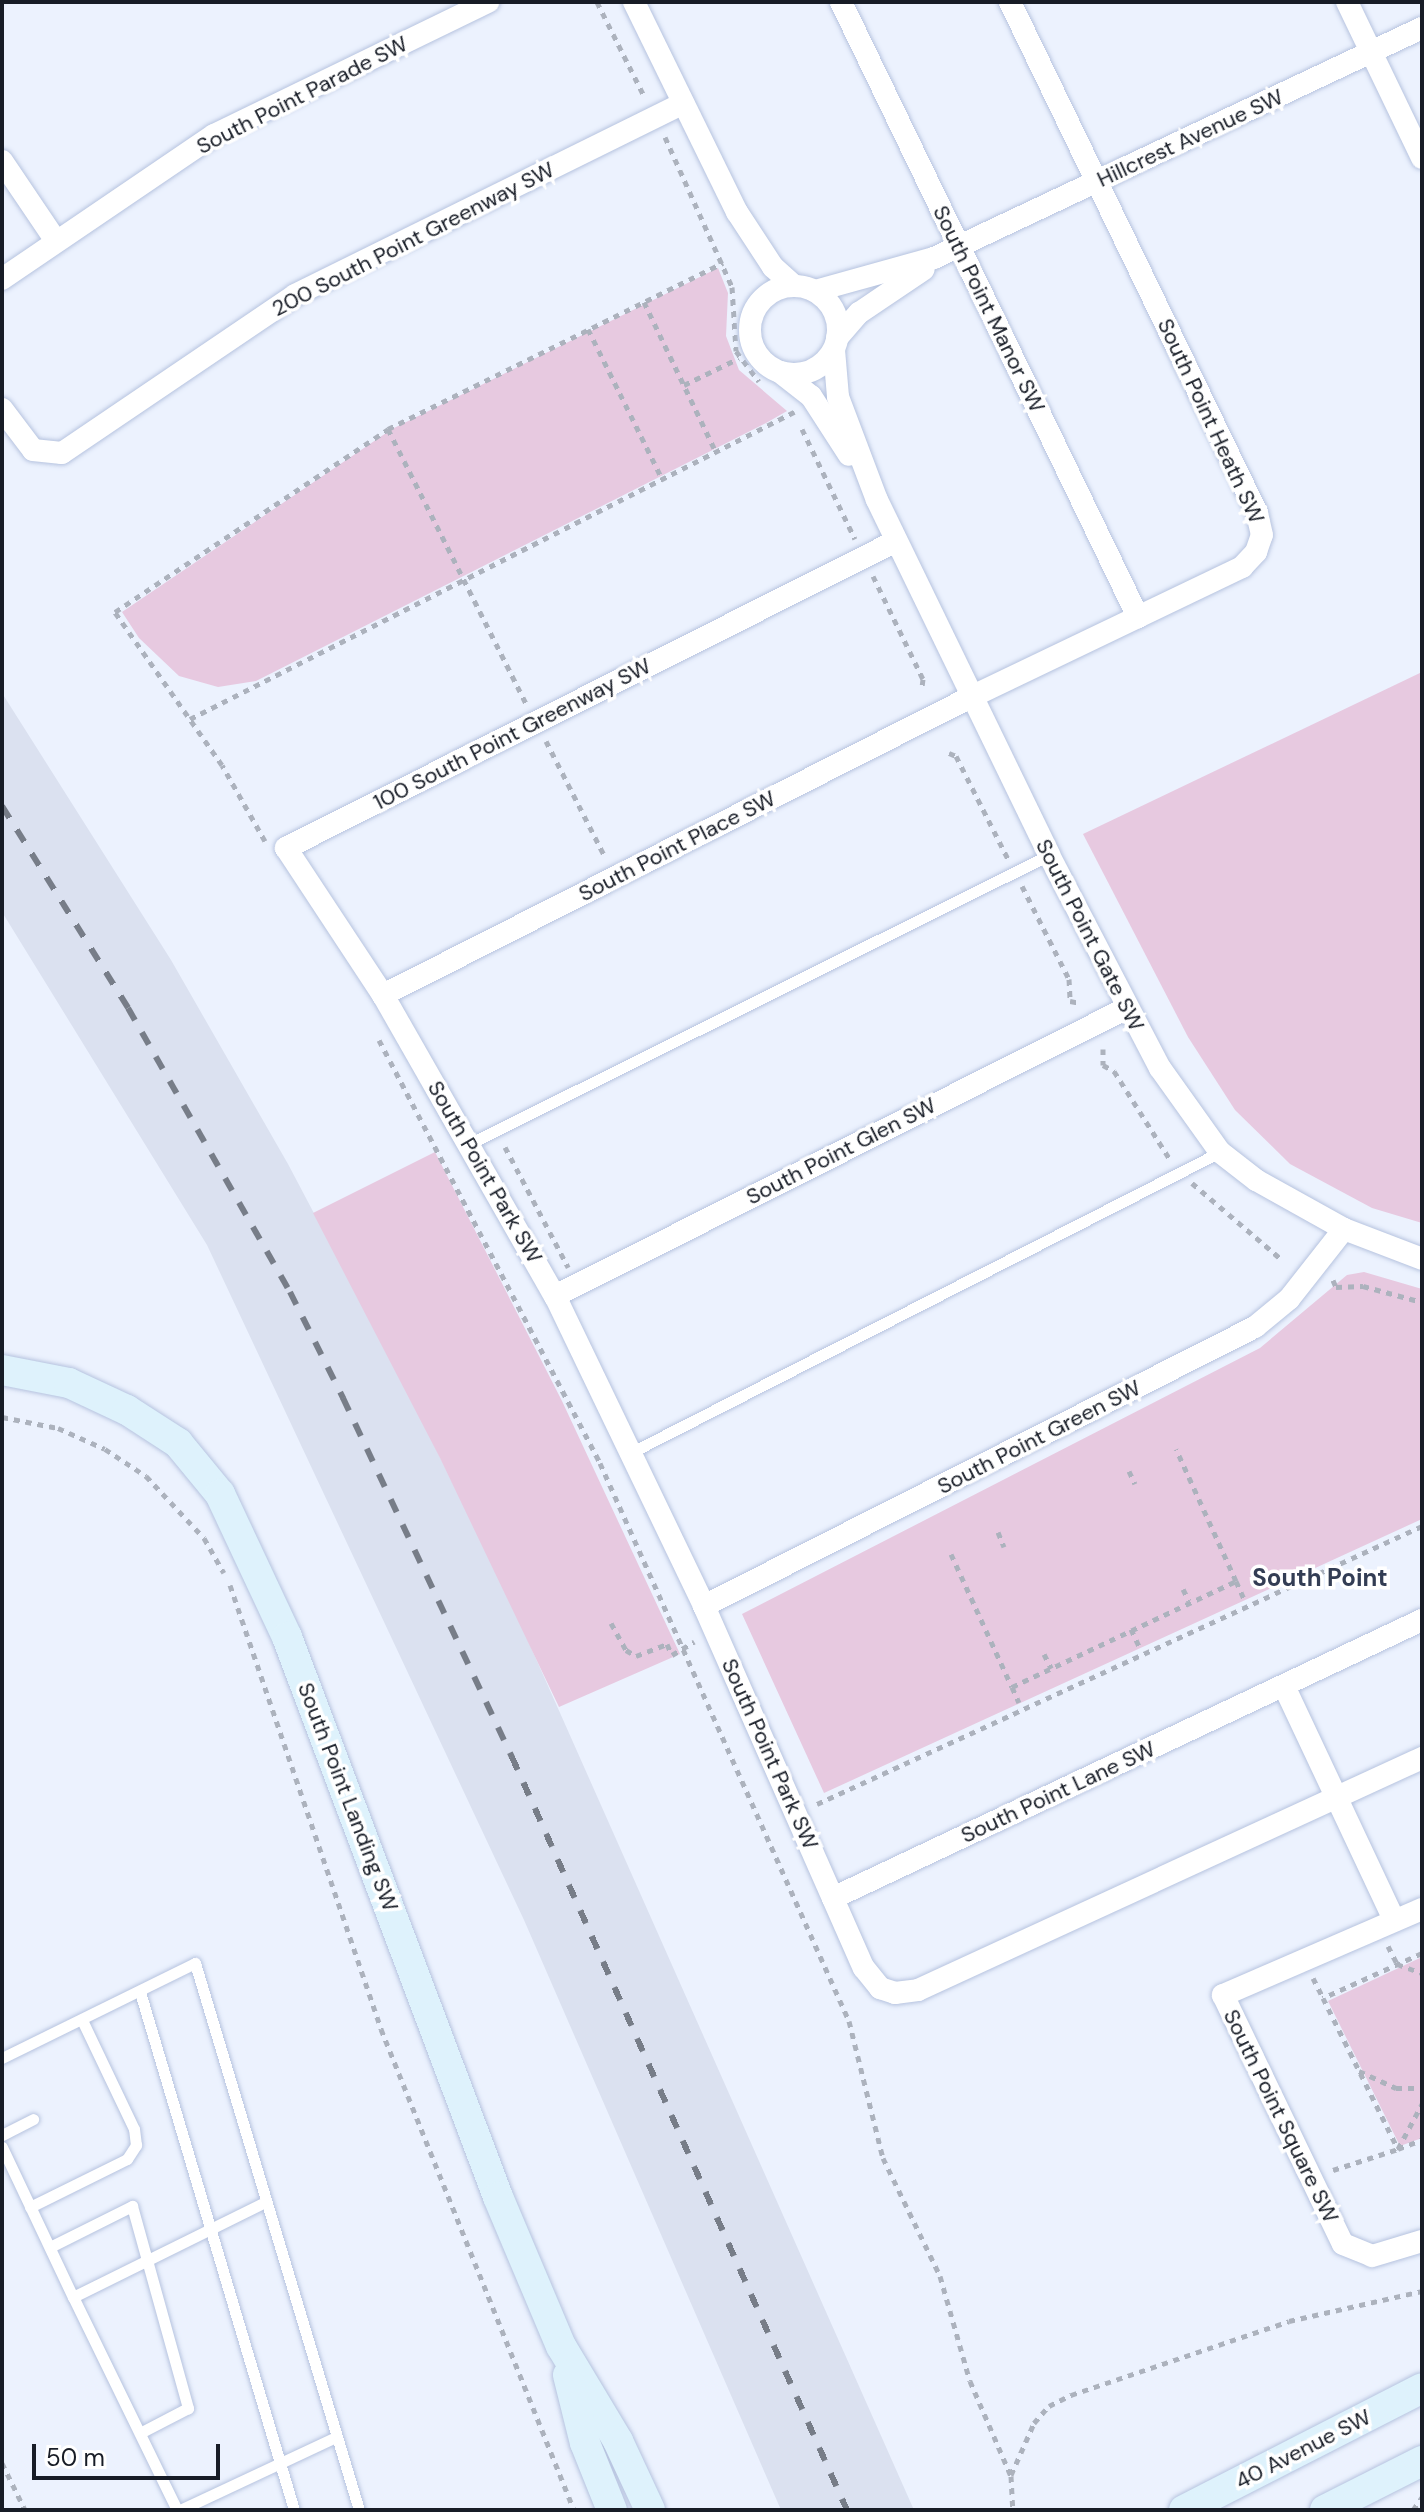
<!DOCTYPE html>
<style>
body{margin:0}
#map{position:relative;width:1424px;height:2512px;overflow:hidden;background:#ecf2fe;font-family:"DM Sans",sans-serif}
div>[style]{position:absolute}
.built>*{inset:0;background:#dbe1f0}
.green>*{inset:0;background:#e7c9e0}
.path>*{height:5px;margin-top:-2.5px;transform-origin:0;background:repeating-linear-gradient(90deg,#acb2bd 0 6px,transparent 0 12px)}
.roads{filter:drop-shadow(0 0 2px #b6c3df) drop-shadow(0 0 2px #b6c3df)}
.lane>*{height:11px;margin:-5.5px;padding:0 5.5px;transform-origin:5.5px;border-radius:5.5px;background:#fff}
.street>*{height:22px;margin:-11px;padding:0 11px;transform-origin:11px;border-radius:11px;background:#fff}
.street>.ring{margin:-11px;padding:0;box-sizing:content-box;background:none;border:22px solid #fff;border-radius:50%}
.secondary>*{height:30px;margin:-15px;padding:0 15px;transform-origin:15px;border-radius:15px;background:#def2fc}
.rail>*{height:6px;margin-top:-3px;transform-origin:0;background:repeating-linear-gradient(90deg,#777d88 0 14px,transparent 0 28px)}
span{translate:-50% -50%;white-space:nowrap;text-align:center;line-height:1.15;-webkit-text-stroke:7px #fff;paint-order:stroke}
.street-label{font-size:22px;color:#171c26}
.neighbourhood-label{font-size:24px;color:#333d54;font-weight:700}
.frame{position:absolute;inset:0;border:4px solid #171c26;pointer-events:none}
.scale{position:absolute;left:32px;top:2444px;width:188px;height:36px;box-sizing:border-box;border:4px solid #171c26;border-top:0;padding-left:10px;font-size:24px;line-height:28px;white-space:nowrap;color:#171c26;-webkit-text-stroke:6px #fff;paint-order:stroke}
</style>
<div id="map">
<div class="built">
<div style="clip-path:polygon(2px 693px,171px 960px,288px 1164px,402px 1380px,509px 1598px,914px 2510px,781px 2510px,524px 1920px,207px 1245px,2px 912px)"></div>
</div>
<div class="green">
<div style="clip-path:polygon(718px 268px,728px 293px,726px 336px,739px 370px,787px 411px,766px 423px,256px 681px,218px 687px,179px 676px,139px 638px,122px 612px,392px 429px)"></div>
<div style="clip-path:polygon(1422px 672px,1422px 1223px,1372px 1208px,1290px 1164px,1235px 1110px,1188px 1037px,1083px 834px)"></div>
<div style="clip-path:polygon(435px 1152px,562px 1401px,680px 1654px,559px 1707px,440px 1458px,313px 1213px)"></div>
<div style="clip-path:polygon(1364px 1272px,1422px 1289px,1422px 1519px,824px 1793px,742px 1614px,1260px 1348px,1347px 1275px)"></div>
<div style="clip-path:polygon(1422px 1957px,1422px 2138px,1400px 2146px,1328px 2001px)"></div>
</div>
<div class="path">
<div style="left:597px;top:2px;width:105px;rotate:63.4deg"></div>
<div style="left:665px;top:137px;width:164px;rotate:65.9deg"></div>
<div style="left:732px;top:287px;width:64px;rotate:86.4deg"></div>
<div style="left:736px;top:351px;width:38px;rotate:53deg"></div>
<div style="left:644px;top:302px;width:166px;rotate:64.4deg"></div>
<div style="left:588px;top:329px;width:167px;rotate:63.7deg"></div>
<div style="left:684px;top:385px;width:61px;rotate:-26.1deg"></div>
<div style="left:388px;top:429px;width:307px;rotate:63.3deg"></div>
<div style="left:802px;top:429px;width:122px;rotate:64.3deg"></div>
<div style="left:873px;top:576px;width:114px;rotate:64.1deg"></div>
<div style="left:923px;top:679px;width:8px;rotate:97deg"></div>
<div style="left:190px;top:719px;width:678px;rotate:-26.94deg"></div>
<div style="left:546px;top:741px;width:128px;rotate:63deg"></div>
<div style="left:949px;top:753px;width:8px;rotate:23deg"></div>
<div style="left:956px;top:756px;width:115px;rotate:63.2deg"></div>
<div style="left:265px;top:841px;width:87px;rotate:-119.5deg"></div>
<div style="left:222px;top:765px;width:187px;rotate:-125deg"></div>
<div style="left:115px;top:612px;width:329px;rotate:-33.8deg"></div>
<div style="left:388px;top:429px;width:374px;rotate:-26.4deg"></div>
<div style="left:1022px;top:886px;width:104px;rotate:63.2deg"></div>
<div style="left:1069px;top:979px;width:22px;rotate:87deg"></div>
<div style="left:1070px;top:1001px;width:10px;rotate:11deg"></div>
<div style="left:379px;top:1040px;width:477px;rotate:62.4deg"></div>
<div style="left:600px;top:1463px;width:611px;rotate:65.95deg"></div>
<div style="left:849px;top:2021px;width:141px;rotate:76.1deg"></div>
<div style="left:883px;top:2158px;width:131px;rotate:64.2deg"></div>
<div style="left:940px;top:2276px;width:109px;rotate:74.1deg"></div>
<div style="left:970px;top:2381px;width:103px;rotate:66.7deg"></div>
<div style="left:1011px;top:2476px;width:34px;rotate:87deg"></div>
<div style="left:1103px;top:1049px;width:16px;rotate:90deg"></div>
<div style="left:1103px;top:1065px;width:13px;rotate:29deg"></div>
<div style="left:1114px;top:1071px;width:107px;rotate:57.7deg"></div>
<div style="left:505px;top:1147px;width:136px;rotate:62.3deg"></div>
<div style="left:1192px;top:1183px;width:117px;rotate:40.5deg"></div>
<div style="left:1333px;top:1280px;width:8px;rotate:67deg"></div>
<div style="left:1336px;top:1287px;width:27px;rotate:-2deg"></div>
<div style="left:1363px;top:1286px;width:61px;rotate:15.2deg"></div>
<div style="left:2px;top:1417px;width:57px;rotate:11.1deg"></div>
<div style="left:58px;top:1428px;width:51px;rotate:24.1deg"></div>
<div style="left:105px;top:1449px;width:49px;rotate:33.4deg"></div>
<div style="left:146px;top:1476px;width:85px;rotate:46.9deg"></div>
<div style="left:204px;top:1538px;width:40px;rotate:60.3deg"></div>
<div style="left:1129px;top:1471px;width:14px;rotate:65deg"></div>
<div style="left:998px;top:1532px;width:16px;rotate:68deg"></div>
<div style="left:951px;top:1554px;width:146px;rotate:65.4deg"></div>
<div style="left:1012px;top:1687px;width:248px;rotate:-25.3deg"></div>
<div style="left:1236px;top:1581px;width:145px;rotate:-114.4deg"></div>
<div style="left:1236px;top:1581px;width:22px;rotate:66deg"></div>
<div style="left:230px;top:1585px;width:469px;rotate:71.2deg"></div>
<div style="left:381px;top:2029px;width:518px;rotate:68.14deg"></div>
<div style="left:1183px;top:1589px;width:13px;rotate:63deg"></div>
<div style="left:611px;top:1623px;width:31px;rotate:61deg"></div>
<div style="left:626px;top:1650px;width:12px;rotate:31deg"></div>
<div style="left:636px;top:1656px;width:33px;rotate:-21deg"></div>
<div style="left:667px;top:1644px;width:12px;rotate:66deg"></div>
<div style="left:672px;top:1655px;width:26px;rotate:-31deg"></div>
<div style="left:1131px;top:1629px;width:21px;rotate:65deg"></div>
<div style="left:1044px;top:1654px;width:16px;rotate:63deg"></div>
<div style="left:1012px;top:1687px;width:17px;rotate:66deg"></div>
<div style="left:817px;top:1804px;width:666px;rotate:-24.68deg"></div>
<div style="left:1388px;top:1946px;width:20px;rotate:63deg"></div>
<div style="left:1397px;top:1964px;width:27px;rotate:20deg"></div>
<div style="left:1422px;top:1953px;width:109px;rotate:155.6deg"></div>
<div style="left:1323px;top:1998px;width:169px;rotate:63.6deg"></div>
<div style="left:1398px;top:2149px;width:26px;rotate:-21deg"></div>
<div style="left:1313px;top:1978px;width:22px;rotate:63deg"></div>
<div style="left:1359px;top:2071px;width:41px;rotate:24.7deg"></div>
<div style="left:1396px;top:2088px;width:26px"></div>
<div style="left:1333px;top:2170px;width:68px;rotate:-17.9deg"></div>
<div style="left:1398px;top:2149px;width:51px;rotate:-61.9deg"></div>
<div style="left:2px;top:2463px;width:52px;rotate:63.9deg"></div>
<div style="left:1011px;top:2475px;width:57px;rotate:-66.1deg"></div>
<div style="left:1034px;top:2423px;width:23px;rotate:-49deg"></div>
<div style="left:1049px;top:2406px;width:25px;rotate:-27deg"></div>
<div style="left:1071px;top:2395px;width:230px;rotate:-18.7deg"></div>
<div style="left:1289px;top:2321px;width:136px;rotate:-12.7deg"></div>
<div style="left:1413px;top:2510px;width:16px;rotate:-55deg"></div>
</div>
<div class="roads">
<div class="lane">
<div style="left:471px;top:1143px;width:646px;rotate:-26.49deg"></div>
<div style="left:632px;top:1452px;width:660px;rotate:-27.03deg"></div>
<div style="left:140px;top:1992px;width:540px;rotate:73.44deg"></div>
<div style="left:2px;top:2058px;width:215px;rotate:-26.2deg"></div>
<div style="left:195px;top:1963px;width:571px;rotate:73.31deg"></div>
<div style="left:2px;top:2135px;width:35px;rotate:-27deg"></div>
<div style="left:2px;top:2147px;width:166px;rotate:64.7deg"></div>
<div style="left:30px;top:2207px;width:108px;rotate:-26.3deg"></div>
<div style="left:127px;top:2159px;width:17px;rotate:-57deg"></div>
<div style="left:136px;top:2145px;width:16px;rotate:-97deg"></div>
<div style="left:134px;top:2129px;width:121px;rotate:-115.5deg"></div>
<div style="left:50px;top:2247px;width:92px;rotate:-26.6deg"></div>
<div style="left:132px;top:2206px;width:210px;rotate:74.5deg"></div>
<div style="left:188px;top:2408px;width:54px;rotate:152.5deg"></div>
<div style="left:177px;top:2510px;width:237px;rotate:-116deg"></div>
<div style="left:73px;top:2297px;width:214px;rotate:-26.3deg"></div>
<div style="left:180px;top:2510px;width:170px;rotate:-25.1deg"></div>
</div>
<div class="street">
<div style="left:634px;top:2px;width:234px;rotate:63.9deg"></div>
<div style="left:737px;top:212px;width:66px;rotate:56.8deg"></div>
<div style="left:773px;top:267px;width:28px;rotate:42deg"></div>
<div style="left:841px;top:2px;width:683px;rotate:64.22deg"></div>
<div style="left:1347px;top:2px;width:173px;rotate:64.3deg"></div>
<div style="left:2px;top:161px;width:97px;rotate:56deg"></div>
<div style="left:2px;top:279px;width:256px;rotate:-34.2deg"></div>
<div style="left:214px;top:135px;width:305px;rotate:-25.9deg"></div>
<div class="ring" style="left:750px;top:286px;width:66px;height:66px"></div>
<div style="left:815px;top:291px;width:123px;rotate:-15.5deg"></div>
<div style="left:934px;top:258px;width:539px;rotate:-25.24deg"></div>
<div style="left:837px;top:338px;width:33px;rotate:-49deg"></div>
<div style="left:859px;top:313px;width:78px;rotate:-34.1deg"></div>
<div style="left:834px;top:350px;width:47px;rotate:85.1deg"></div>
<div style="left:838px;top:397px;width:110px;rotate:69.3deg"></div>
<div style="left:877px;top:500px;width:394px;rotate:64.1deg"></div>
<div style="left:1049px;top:855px;width:240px;rotate:62.5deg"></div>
<div style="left:1160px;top:1068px;width:103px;rotate:54.5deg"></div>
<div style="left:1220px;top:1152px;width:46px;rotate:37.9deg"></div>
<div style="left:1256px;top:1180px;width:101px;rotate:29.1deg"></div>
<div style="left:1344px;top:1229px;width:84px;rotate:21deg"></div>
<div style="left:780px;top:372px;width:39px;rotate:38deg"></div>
<div style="left:811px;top:396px;width:70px;rotate:57.2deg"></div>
<div style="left:2px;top:409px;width:51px;rotate:52.9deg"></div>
<div style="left:33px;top:450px;width:29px;rotate:6deg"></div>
<div style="left:62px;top:453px;width:282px;rotate:-34.1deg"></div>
<div style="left:295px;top:295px;width:433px;rotate:-26.3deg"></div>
<div style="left:896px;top:541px;width:683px;rotate:153.28deg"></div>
<div style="left:286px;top:848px;width:176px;rotate:56.6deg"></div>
<div style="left:383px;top:995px;width:347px;rotate:60.3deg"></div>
<div style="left:555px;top:1296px;width:344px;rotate:64.3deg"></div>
<div style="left:704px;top:1606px;width:396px;rotate:66.2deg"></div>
<div style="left:864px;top:1968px;width:26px;rotate:51deg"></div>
<div style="left:880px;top:1988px;width:16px;rotate:18deg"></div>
<div style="left:895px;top:1993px;width:23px;rotate:-7deg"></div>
<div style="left:918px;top:1990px;width:555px;rotate:-24.72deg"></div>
<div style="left:383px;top:995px;width:659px;rotate:-26.88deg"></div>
<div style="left:971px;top:697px;width:301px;rotate:-25.6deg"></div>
<div style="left:1242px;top:567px;width:21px;rotate:-47deg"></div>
<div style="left:1256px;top:552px;width:18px;rotate:-71deg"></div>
<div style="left:1262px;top:535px;width:23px;rotate:-103deg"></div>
<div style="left:1257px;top:513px;width:568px;rotate:-115.8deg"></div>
<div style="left:555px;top:1296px;width:640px;rotate:-26.73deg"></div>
<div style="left:704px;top:1606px;width:618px;rotate:-26.86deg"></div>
<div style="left:1255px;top:1327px;width:44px;rotate:-39.5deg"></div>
<div style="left:1289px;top:1299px;width:89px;rotate:-51.8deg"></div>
<div style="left:1284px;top:1686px;width:259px;rotate:64.8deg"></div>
<div style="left:833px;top:1898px;width:651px;rotate:-25.27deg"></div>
<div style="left:1422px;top:1909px;width:217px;rotate:156.6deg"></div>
<div style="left:1223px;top:1995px;width:276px;rotate:64.3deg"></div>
<div style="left:1343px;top:2244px;width:31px;rotate:22deg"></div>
<div style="left:1372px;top:2256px;width:52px;rotate:-16.7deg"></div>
</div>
<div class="secondary">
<div style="left:2px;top:1370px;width:68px;rotate:11deg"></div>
<div style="left:69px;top:1383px;width:64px;rotate:25deg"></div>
<div style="left:127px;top:1410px;width:61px;rotate:32.9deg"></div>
<div style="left:178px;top:1443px;width:66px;rotate:50.5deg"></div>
<div style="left:220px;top:1494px;width:158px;rotate:64.9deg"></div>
<div style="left:287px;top:1637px;width:598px;rotate:69.35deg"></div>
<div style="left:498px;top:2197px;width:162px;rotate:67.1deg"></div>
<div style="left:561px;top:2346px;width:111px;rotate:59deg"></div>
<div style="left:618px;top:2441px;width:76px;rotate:65.1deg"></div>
<div style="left:568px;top:2375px;width:70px;rotate:76deg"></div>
<div style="left:585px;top:2443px;width:72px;rotate:68.1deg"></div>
<div style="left:1184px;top:2510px;width:267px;rotate:-27.1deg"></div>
<div style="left:1325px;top:2510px;width:109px;rotate:-26.8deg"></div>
</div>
</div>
<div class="rail">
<div style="left:2px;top:806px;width:238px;rotate:58deg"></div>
<div style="left:128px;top:1008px;width:327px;rotate:60.3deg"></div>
<div style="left:290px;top:1292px;width:119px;rotate:63.4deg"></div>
<div style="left:343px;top:1398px;width:397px;rotate:64.8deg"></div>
<div style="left:512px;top:1757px;width:824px;rotate:66.02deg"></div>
</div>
<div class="street-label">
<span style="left:302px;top:95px;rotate:-27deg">South Point Parade SW</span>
<span style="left:1190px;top:138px;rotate:-25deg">Hillcrest Avenue SW</span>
<span style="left:413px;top:239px;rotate:-27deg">200 South Point Greenway SW</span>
<span style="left:989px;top:309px;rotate:64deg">South Point Manor SW</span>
<span style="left:1211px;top:421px;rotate:65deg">South Point Heath SW</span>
<span style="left:512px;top:734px;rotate:-27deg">100 South Point Greenway SW</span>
<span style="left:677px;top:846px;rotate:-27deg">South Point Place SW</span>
<span style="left:1090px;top:935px;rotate:63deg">South Point Gate SW</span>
<span style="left:841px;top:1151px;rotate:-27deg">South Point Glen SW</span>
<span style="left:485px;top:1172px;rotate:60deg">South Point Park SW</span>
<span style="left:1039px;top:1437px;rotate:-27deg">South Point Green SW</span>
<span style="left:770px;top:1754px;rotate:66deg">South Point Park SW</span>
<span style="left:1058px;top:1792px;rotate:-25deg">South Point Lane SW</span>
<span style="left:348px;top:1797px;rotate:69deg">South Point Landing SW</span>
<span style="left:1281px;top:2116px;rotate:64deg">South Point Square SW</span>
<span style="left:1303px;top:2449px;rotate:-27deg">40 Avenue SW</span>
</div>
<div class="neighbourhood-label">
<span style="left:1320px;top:1578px">South Point</span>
</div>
<div class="frame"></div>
<div class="scale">50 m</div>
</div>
